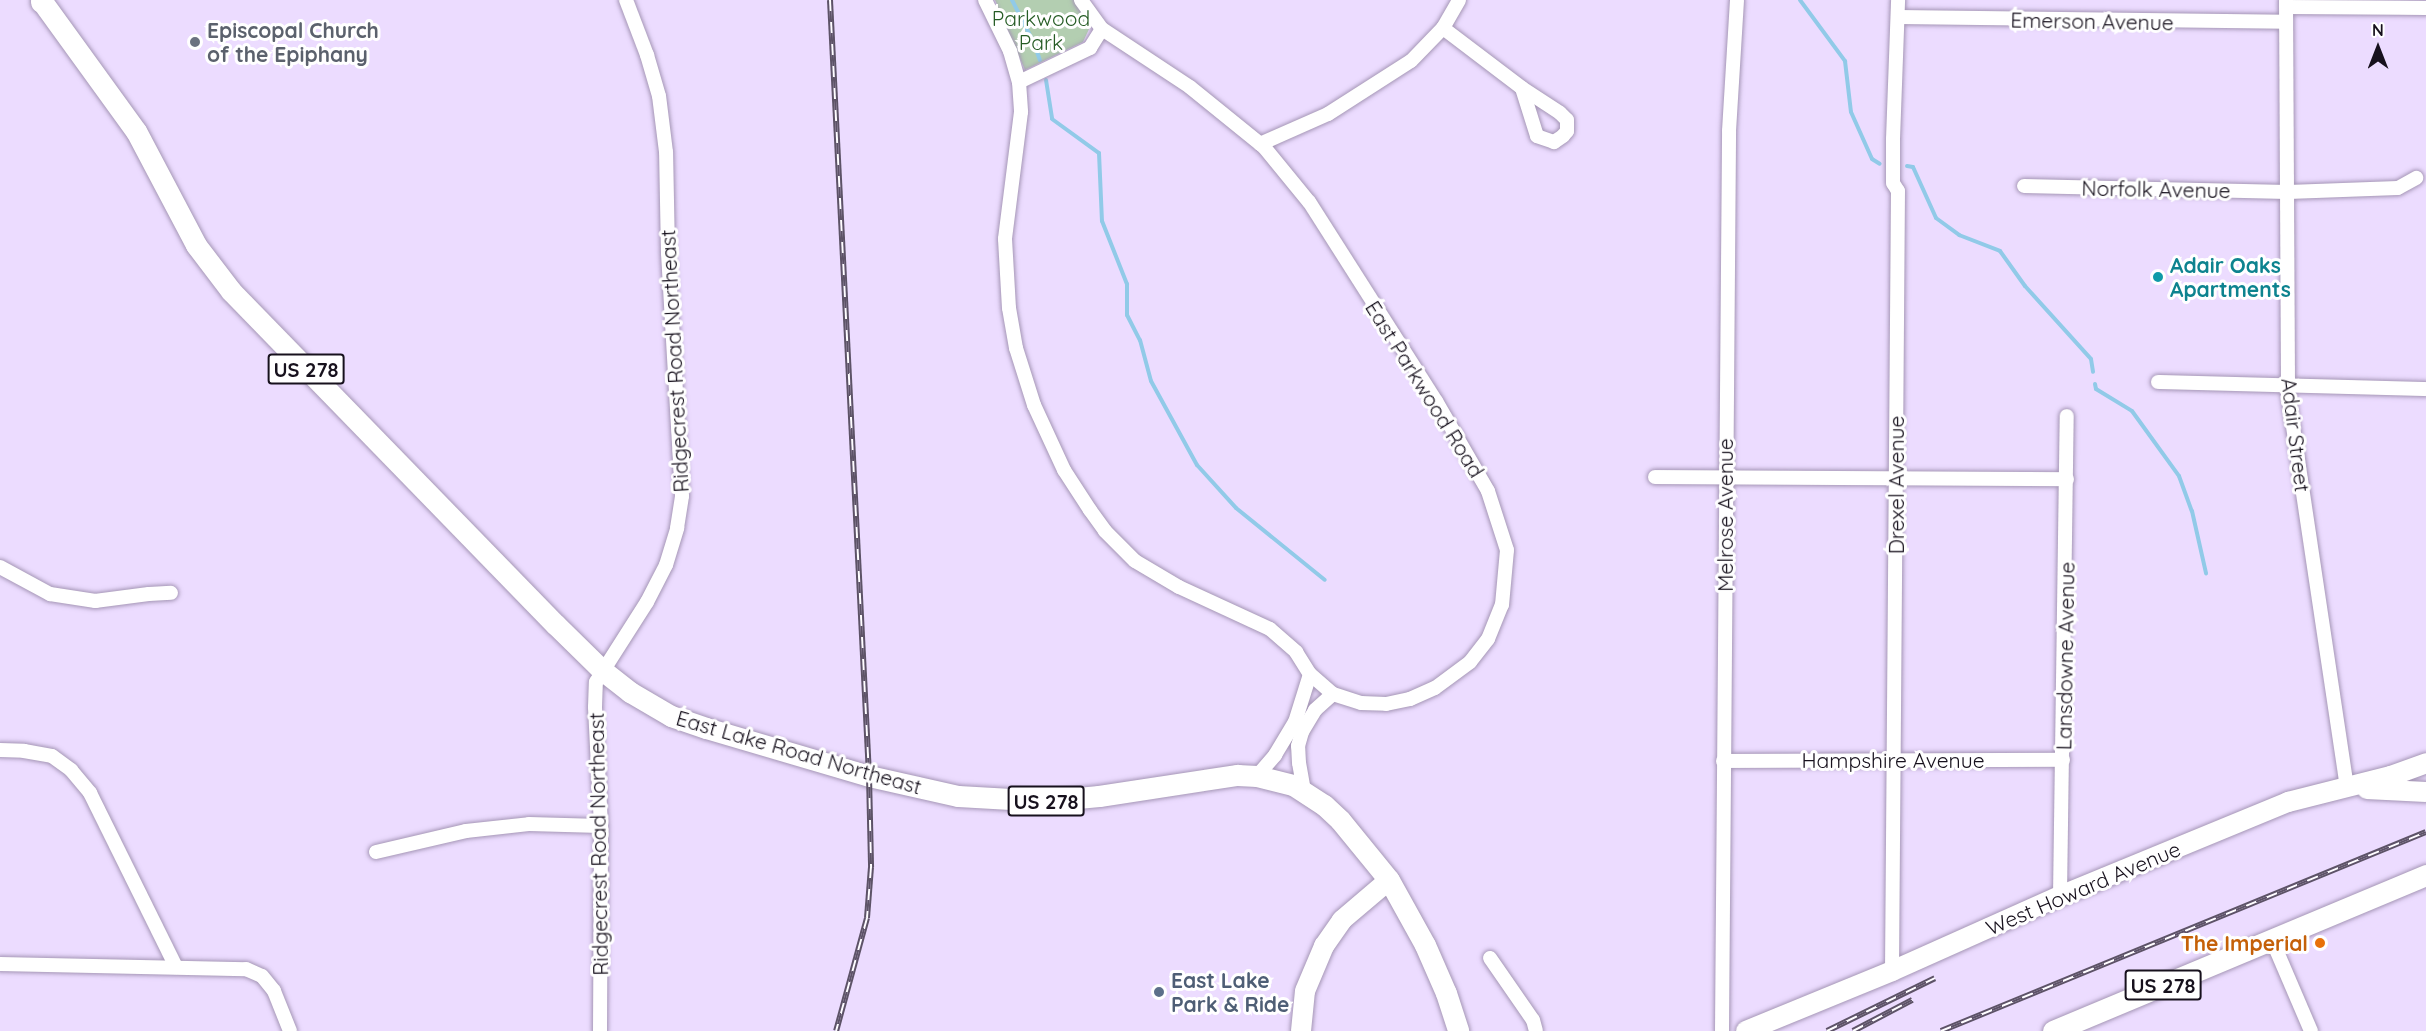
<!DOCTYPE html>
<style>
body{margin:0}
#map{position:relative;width:2426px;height:1031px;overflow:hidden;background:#ecdcff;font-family:Quicksand,sans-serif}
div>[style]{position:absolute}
.green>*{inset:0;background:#b3ceb1}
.stream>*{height:4px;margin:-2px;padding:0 2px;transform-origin:2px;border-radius:2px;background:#91cae8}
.roads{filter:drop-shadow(0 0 2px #a596b6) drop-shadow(0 0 2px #a596b6)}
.minor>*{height:14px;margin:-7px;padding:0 7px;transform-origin:7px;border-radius:7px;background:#fff}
.secondary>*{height:20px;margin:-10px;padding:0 10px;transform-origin:10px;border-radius:10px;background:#fff}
.primary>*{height:21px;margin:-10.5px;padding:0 10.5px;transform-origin:10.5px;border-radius:10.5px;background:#fff}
.trunk>*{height:22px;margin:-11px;padding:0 11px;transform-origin:11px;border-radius:11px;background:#fff}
.rail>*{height:6px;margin-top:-3px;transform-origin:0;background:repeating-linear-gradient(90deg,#fff 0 11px,#5d5367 0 22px);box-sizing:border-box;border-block:2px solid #5d5367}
.dots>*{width:16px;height:16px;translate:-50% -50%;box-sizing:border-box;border:3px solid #fff;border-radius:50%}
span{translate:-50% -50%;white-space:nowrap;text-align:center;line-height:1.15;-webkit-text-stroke:6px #fff;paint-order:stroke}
.shield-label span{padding:2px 4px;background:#fff;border:2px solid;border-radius:4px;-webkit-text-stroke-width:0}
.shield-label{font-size:20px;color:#17111d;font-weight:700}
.park-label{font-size:21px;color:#265c25}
.street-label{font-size:21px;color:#17111d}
.worship-label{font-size:21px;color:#5b616d;font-weight:700}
.left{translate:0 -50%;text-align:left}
.culture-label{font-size:21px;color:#0d838f;font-weight:700}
.food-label{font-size:21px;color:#c56008;font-weight:700}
.right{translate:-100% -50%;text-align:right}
.service-label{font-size:21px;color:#4e5e75;font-weight:700}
.north{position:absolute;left:2348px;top:18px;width:60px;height:60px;-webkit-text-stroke:4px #fff;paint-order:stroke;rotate:0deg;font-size:16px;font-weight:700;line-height:24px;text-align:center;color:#17111d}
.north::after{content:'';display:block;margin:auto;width:21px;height:27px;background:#17111d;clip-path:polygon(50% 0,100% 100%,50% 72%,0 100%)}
</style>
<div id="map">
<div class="green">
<div style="clip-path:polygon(995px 0,1077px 0,1090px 27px,1083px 42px,1025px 70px)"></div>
</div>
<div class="stream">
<div style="left:1012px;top:0;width:48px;rotate:62.9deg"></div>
<div style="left:1034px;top:43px;width:18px;rotate:71deg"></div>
<div style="left:1800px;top:0;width:76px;rotate:53.6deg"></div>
<div style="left:1845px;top:61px;width:51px;rotate:83.3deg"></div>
<div style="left:1851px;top:112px;width:51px;rotate:65.9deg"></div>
<div style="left:1872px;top:159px;width:9px;rotate:32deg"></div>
<div style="left:1046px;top:80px;width:39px;rotate:81deg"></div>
<div style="left:1052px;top:119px;width:58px;rotate:35.9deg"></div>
<div style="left:1099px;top:153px;width:68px;rotate:87.5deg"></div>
<div style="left:1102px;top:221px;width:68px;rotate:68.4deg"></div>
<div style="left:1127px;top:284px;width:31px;rotate:90deg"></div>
<div style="left:1127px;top:315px;width:28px;rotate:63deg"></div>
<div style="left:1140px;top:340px;width:42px;rotate:75deg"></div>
<div style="left:1151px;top:381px;width:96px;rotate:61.3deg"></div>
<div style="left:1197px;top:465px;width:58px;rotate:47.8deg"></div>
<div style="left:1236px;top:508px;width:114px;rotate:39deg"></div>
<div style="left:1907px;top:166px;width:6px;rotate:9deg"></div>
<div style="left:1913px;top:167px;width:56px;rotate:65.7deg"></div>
<div style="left:1936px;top:218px;width:29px;rotate:36deg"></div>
<div style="left:1959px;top:235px;width:44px;rotate:21.3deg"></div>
<div style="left:2000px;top:251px;width:43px;rotate:54.5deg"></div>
<div style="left:2025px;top:286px;width:98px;rotate:47.9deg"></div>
<div style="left:2091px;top:359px;width:13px;rotate:81deg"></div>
<div style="left:2095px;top:384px;width:5px;rotate:79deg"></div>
<div style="left:2096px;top:389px;width:42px;rotate:31.4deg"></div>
<div style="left:2132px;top:411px;width:80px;rotate:54.1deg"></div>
<div style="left:2179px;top:476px;width:37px;rotate:70deg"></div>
<div style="left:2192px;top:511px;width:64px;rotate:77.3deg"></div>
</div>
<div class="roads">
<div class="minor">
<div style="left:985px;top:0;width:57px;rotate:63.9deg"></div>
<div style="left:1010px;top:51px;width:32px;rotate:74deg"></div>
<div style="left:1019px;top:82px;width:30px;rotate:86deg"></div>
<div style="left:1021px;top:112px;width:128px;rotate:97.2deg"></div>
<div style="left:1005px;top:239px;width:69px;rotate:86.7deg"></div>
<div style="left:1009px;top:308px;width:41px;rotate:80.1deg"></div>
<div style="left:1016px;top:348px;width:60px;rotate:72.5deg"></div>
<div style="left:1034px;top:405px;width:72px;rotate:65.2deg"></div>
<div style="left:1064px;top:470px;width:48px;rotate:57deg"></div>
<div style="left:1090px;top:510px;width:26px;rotate:54deg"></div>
<div style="left:1105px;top:531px;width:42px;rotate:45deg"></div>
<div style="left:1135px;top:561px;width:51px;rotate:30.6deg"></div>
<div style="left:1179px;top:587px;width:100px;rotate:24.8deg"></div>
<div style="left:1270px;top:629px;width:35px;rotate:41deg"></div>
<div style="left:1296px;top:652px;width:26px;rotate:58deg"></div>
<div style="left:1310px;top:674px;width:30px;rotate:41deg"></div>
<div style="left:1333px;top:694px;width:29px;rotate:18deg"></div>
<div style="left:1361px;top:703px;width:25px;rotate:2deg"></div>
<div style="left:1386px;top:704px;width:25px;rotate:-12deg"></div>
<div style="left:1410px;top:699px;width:27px;rotate:-24deg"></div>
<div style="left:1435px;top:688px;width:44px;rotate:-36.6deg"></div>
<div style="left:1470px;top:662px;width:29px;rotate:-52deg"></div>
<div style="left:1488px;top:639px;width:37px;rotate:-68deg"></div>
<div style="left:1502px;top:605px;width:55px;rotate:-84.8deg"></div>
<div style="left:1507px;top:550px;width:62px;rotate:-107.9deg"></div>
<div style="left:1488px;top:491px;width:104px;rotate:-120deg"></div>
<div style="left:1436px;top:401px;width:236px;rotate:-122.5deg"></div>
<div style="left:1309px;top:202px;width:71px;rotate:-129.3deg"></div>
<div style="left:1264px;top:147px;width:95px;rotate:-141deg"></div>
<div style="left:1190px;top:87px;width:105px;rotate:-146.6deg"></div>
<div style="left:1102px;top:29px;width:36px;rotate:-126deg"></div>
<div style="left:2286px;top:0;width:393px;rotate:89.7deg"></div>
<div style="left:2288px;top:393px;width:398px;rotate:81.5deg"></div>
<div style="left:2286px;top:7px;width:140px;rotate:0.4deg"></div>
<div style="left:1898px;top:17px;width:388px;rotate:0.7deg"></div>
<div style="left:1443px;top:28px;width:99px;rotate:37.2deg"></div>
<div style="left:1522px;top:88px;width:45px;rotate:33.3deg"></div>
<div style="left:1560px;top:113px;width:10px;rotate:45deg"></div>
<div style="left:1567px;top:120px;width:11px;rotate:90deg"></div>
<div style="left:1567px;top:131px;width:6px;rotate:129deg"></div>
<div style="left:1563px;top:136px;width:11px;rotate:146deg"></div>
<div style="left:1554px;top:142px;width:18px;rotate:-161deg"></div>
<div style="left:1537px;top:136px;width:50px;rotate:-107.4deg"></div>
<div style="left:1019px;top:82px;width:79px;rotate:-25.6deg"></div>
<div style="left:1090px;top:48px;width:22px;rotate:-58deg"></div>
<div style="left:1260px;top:144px;width:74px;rotate:-23.8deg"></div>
<div style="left:1328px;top:114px;width:98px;rotate:-32.6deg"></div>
<div style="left:1411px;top:61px;width:46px;rotate:-45.9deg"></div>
<div style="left:1443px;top:28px;width:32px;rotate:-60deg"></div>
<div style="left:2024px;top:186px;width:264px;rotate:1.3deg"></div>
<div style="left:2288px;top:192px;width:110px;rotate:-2.1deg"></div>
<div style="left:2398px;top:188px;width:21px;rotate:-29deg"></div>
<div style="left:2158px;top:382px;width:268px;rotate:1.5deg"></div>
<div style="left:1655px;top:477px;width:412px;rotate:0.3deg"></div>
<div style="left:0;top:567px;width:57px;rotate:28.4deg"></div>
<div style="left:50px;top:594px;width:46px;rotate:8.8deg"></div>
<div style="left:95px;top:601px;width:54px;rotate:-7.4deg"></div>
<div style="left:149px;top:594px;width:22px;rotate:-3deg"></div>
<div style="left:0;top:750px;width:24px;rotate:2deg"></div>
<div style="left:24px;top:751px;width:28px;rotate:10deg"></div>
<div style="left:52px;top:756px;width:24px;rotate:36deg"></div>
<div style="left:71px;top:770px;width:30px;rotate:50deg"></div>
<div style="left:90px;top:793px;width:194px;rotate:63.7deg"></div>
<div style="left:1723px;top:761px;width:340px;rotate:-0.2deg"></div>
<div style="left:1257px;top:776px;width:28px;rotate:-49deg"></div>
<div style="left:1275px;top:755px;width:39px;rotate:-59deg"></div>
<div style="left:1295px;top:722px;width:50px;rotate:-72.6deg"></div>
<div style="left:1304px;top:791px;width:28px;rotate:-100deg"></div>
<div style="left:1299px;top:763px;width:17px;rotate:-93deg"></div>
<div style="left:1298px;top:746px;width:15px;rotate:-74deg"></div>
<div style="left:1302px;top:732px;width:26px;rotate:-59deg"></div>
<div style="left:1315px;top:710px;width:24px;rotate:-42deg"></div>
<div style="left:376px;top:852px;width:92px;rotate:-13.1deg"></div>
<div style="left:466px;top:831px;width:63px;rotate:-6.3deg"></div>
<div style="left:529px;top:824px;width:72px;rotate:1.6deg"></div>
<div style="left:2060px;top:896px;width:480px;rotate:-89.2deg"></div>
<div style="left:2272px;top:940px;width:99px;rotate:66.8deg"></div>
<div style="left:1490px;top:958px;width:75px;rotate:55.3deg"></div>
<div style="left:1533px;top:1020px;width:11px;rotate:75deg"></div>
<div style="left:0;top:964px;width:246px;rotate:1.2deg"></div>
<div style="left:246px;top:969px;width:17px;rotate:24deg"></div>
<div style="left:262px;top:976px;width:19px;rotate:51deg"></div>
<div style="left:274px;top:991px;width:43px;rotate:68.2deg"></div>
<div style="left:1892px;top:971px;width:780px;rotate:-89.56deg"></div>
<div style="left:1898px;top:191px;width:9px;rotate:-122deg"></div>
<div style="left:1893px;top:183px;width:44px;rotate:-90deg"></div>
<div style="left:1893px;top:139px;width:139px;rotate:-87.9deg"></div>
<div style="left:600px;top:1031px;width:205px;rotate:-89.7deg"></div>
<div style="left:601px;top:826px;width:119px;rotate:-92.9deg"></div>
<div style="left:595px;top:707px;width:25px;rotate:-88deg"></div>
<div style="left:596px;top:682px;width:95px;rotate:-57.5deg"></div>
<div style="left:647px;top:602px;width:42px;rotate:-62.8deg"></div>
<div style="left:666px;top:565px;width:39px;rotate:-73deg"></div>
<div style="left:677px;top:528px;width:32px;rotate:-81deg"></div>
<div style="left:682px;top:496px;width:243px;rotate:-93.3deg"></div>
<div style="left:668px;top:253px;width:101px;rotate:-91.1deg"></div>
<div style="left:666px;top:152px;width:56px;rotate:-97.1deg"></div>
<div style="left:659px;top:96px;width:43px;rotate:-106.3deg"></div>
<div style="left:647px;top:55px;width:59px;rotate:-110.9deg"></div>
<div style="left:1722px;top:1031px;width:900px;rotate:-89.55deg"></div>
<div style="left:1729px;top:131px;width:131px;rotate:-86.5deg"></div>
</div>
<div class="secondary">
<div style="left:2367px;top:789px;width:59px;rotate:2.9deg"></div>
<div style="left:1301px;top:1031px;width:40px;rotate:-84.3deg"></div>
<div style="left:1305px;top:991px;width:49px;rotate:-67.1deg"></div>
<div style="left:1324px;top:946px;width:32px;rotate:-55deg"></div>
<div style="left:1342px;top:920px;width:62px;rotate:-40.4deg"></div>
<div style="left:1746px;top:1031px;width:158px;rotate:-22.3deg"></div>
<div style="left:1892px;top:971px;width:184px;rotate:-24.1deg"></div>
<div style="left:2060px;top:896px;width:247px;rotate:-22.4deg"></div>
<div style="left:2288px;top:802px;width:106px;rotate:-14.2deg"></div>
<div style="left:2391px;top:776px;width:37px;rotate:-20deg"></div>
</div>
<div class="primary">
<div style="left:41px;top:0;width:162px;rotate:54.1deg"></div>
<div style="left:136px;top:131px;width:129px;rotate:62.2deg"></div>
<div style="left:196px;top:245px;width:58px;rotate:52.7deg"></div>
<div style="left:231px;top:291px;width:465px;rotate:45.8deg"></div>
<div style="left:555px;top:624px;width:66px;rotate:44.4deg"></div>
<div style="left:602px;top:670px;width:36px;rotate:38deg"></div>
<div style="left:630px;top:692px;width:48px;rotate:30.3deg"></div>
<div style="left:671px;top:716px;width:37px;rotate:19deg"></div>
<div style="left:706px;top:728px;width:170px;rotate:16.4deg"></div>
<div style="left:869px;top:776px;width:91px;rotate:12.7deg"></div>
<div style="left:958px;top:796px;width:88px;rotate:3.3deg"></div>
<div style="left:1046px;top:801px;width:53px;rotate:-5.4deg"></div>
<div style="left:1099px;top:796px;width:140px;rotate:-8.7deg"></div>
<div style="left:1237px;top:775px;width:20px;rotate:3deg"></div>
<div style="left:1257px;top:776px;width:37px;rotate:14deg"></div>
<div style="left:1293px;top:785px;width:37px;rotate:33deg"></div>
<div style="left:1324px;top:805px;width:22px;rotate:43deg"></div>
<div style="left:1340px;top:820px;width:77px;rotate:50.8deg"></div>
<div style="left:1389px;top:880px;width:74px;rotate:61deg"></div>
<div style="left:1425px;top:945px;width:52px;rotate:66.4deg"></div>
<div style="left:1446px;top:993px;width:40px;rotate:72deg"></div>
<div style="left:2053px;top:1031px;width:404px;rotate:-22.7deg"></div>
</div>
<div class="trunk">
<div style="left:42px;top:2px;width:2px;rotate:-63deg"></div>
</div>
</div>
<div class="rail">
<div style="left:830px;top:0;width:777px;rotate:87.12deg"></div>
<div style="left:869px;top:776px;width:91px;rotate:88.7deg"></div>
<div style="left:871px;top:867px;width:51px;rotate:94.5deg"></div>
<div style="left:867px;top:918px;width:117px;rotate:105.3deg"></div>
<div style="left:1827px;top:1031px;width:120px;rotate:-26.1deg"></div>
<div style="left:1853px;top:1031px;width:67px;rotate:-27.7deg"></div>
<div style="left:1941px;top:1031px;width:524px;rotate:-22.31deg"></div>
</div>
<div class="dots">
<div style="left:195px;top:42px;background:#6b7280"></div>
<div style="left:2158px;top:277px;background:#0f9aa8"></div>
<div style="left:2320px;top:943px;background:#e8710a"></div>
<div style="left:1159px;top:992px;background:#5c6f8a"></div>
</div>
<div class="shield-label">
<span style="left:306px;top:369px">US 278</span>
<span style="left:1046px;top:801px">US 278</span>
<span style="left:2163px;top:985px">US 278</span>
</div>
<div class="park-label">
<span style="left:1041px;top:30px">Parkwood<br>Park</span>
</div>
<div class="street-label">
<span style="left:2092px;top:21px;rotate:1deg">Emerson Avenue</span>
<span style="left:2156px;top:189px;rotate:1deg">Norfolk Avenue</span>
<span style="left:674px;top:361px;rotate:-93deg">Ridgecrest Road Northeast</span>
<span style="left:1425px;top:389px;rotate:58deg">East Parkwood Road</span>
<span style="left:2296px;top:435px;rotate:83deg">Adair Street</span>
<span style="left:1896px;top:485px;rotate:-90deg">Drexel Avenue</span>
<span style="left:1725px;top:515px;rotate:-90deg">Melrose Avenue</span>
<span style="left:2065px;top:656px;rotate:-89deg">Lansdowne Avenue</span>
<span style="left:799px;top:752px;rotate:16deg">East Lake Road Northeast</span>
<span style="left:1893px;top:760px">Hampshire Avenue</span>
<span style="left:598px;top:844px;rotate:-91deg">Ridgecrest Road Northeast</span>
<span style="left:2083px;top:888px;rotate:-23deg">West Howard Avenue</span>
</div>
<div class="worship-label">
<span class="left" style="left:207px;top:42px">Episcopal Church<br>of the Epiphany</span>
</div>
<div class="culture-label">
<span class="left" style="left:2170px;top:277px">Adair Oaks<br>Apartments</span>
</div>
<div class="food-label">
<span class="right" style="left:2308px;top:943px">The Imperial</span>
</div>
<div class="service-label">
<span class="left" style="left:1171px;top:992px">East Lake<br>Park &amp; Ride</span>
</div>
<div class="north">N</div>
</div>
